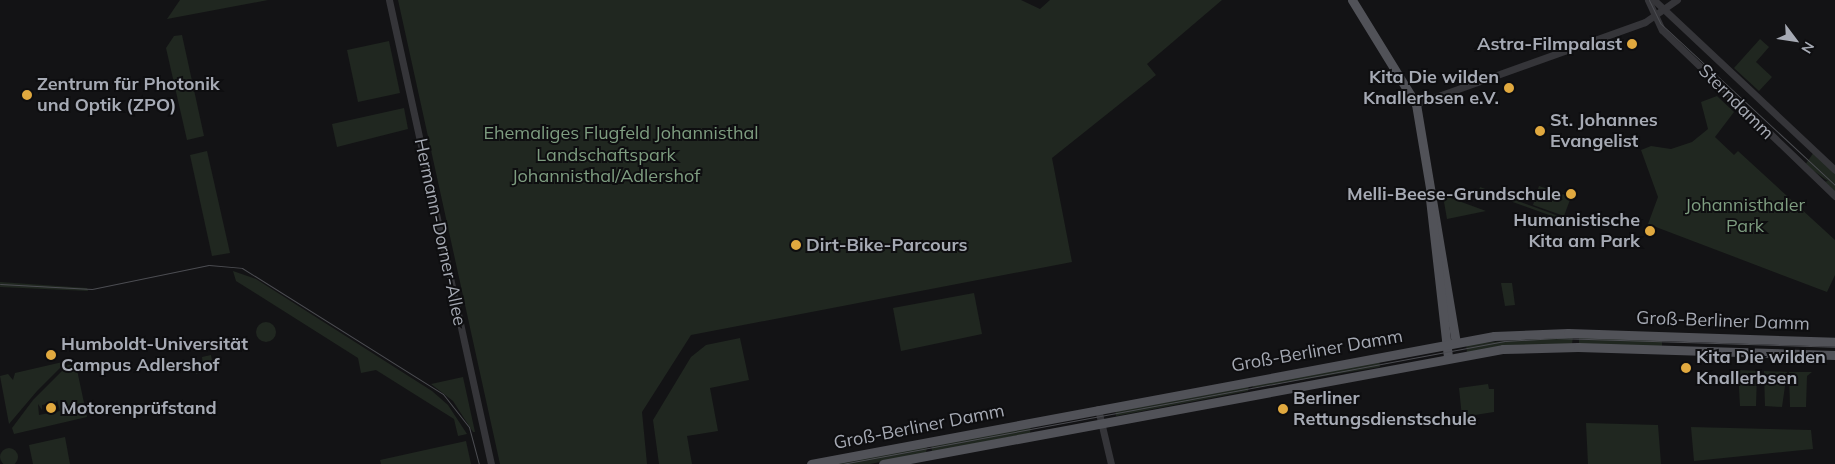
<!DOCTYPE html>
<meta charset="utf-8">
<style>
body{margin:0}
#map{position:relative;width:1835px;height:464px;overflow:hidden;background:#131315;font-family:Mulish,sans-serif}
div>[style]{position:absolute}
.green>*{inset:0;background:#202720}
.round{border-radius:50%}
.minor>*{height:7px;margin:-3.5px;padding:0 3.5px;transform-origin:3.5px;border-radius:3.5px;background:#353539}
.major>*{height:9px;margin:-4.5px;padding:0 4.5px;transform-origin:4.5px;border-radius:4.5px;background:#515258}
.tram>*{height:1px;margin:-0.5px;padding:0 0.5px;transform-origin:0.5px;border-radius:0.5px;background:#4c4d52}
.dots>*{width:14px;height:14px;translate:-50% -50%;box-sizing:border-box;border:2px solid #0e0e10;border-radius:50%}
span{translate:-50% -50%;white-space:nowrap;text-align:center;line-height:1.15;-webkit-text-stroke:4px #0e0e10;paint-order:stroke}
.poi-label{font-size:18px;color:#a6aab4;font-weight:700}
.right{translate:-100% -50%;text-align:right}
.left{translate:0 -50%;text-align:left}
.street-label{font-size:18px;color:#a6aab4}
.park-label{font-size:18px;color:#7e9d80}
.north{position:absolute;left:1770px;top:15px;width:50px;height:50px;-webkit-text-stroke:4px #0e0e10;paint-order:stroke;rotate:121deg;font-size:14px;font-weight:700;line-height:20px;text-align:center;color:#a6aab4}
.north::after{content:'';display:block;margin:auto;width:18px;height:22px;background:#a6aab4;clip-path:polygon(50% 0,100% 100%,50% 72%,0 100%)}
</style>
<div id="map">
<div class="green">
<div style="clip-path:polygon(180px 0,268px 0,167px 19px)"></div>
<div style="clip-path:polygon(398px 0,1021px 0,1040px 9px,1050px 0,1222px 0,1147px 64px,1156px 75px,1052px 158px,1072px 262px,691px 335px,642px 412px,647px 464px,500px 464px)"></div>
<div style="clip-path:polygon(182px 35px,204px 136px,187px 140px,166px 48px,174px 36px)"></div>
<div style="clip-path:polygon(1760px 39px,1769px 47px,1756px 62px,1772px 77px,1759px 91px,1734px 68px)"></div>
<div style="clip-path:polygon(389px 41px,400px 93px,358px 102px,347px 50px)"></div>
<div style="clip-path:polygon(1717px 96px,1734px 112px,1715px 137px,1734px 155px,1738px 151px,1835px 240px,1835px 275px,1827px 292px,1648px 224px,1658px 197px,1641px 150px,1651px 146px,1671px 149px,1692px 142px,1708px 129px,1701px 102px)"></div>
<div style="clip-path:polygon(404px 108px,408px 129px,337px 147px,332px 124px)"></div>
<div style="clip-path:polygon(207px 151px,230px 253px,212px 256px,190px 155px)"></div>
<div style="clip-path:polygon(1814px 152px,1835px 172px,1835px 193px,1823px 182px,1828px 181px,1805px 165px)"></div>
<div style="clip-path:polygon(1539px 186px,1571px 197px,1564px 216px,1533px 205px)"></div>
<div style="clip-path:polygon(1480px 187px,1564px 218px,1563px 220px,1479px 190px)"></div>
<div style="clip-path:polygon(1443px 196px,1445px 196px,1486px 211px,1447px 219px)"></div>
<div style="clip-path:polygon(233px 271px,256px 279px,432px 391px,448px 405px,467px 434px,458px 436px,454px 419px,376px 370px,361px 373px,358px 358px,236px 281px)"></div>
<div style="clip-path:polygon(0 282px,87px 288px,88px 291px,0 287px)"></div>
<div style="clip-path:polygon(1501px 283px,1512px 283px,1515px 305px,1505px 306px)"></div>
<div style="clip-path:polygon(974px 293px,982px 334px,901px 351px,893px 308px)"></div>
<div class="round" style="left:256px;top:322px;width:20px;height:20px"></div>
<div style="clip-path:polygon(1573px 336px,1572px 344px,1467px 352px,1466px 344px)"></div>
<div style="clip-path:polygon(1579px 336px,1662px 338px,1662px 347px,1579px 345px)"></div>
<div style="clip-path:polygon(740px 338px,749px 380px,710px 388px,718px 431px,687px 436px,692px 464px,659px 464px,653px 420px,691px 357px,706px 345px)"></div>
<div style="clip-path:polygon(211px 355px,213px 366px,196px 374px,194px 366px,203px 365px,202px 357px)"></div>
<div style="clip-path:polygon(1379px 359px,1380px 367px,1252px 388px,1254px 385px)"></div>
<div style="clip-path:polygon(67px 361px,37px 391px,9px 424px,0 376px,8px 374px,13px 380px,15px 373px)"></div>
<div style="clip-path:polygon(evenodd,68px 365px,76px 365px,87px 417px,14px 434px,12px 428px,33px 400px,68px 365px,57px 400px,60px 411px,39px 415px,38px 404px,42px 410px,42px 405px,53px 403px,54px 407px,57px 400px)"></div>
<div style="clip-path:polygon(1738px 370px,1761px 371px,1757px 375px,1756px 406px,1740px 406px)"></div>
<div style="clip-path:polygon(1764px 371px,1787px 372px,1782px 407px,1765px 406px)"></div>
<div style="clip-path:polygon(1789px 372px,1812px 372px,1807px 376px,1806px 407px,1790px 407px)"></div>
<div style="clip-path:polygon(463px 377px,475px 432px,473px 432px,453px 401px,431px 384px)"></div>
<div style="clip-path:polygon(1249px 384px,1248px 391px,1116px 416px,1115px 408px)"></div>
<div style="clip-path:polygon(1488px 384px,1489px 389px,1494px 389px,1494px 412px,1462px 417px,1459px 388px)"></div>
<div style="clip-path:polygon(1586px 423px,1658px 425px,1661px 464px,1588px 464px)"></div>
<div style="clip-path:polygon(1031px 424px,1030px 433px,932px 452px,931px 443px)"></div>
<div style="clip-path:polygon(1691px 427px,1811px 430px,1813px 449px,1694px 461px)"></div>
<div style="clip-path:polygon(65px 437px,70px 464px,33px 464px,29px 445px)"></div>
<div style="clip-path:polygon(466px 441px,471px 464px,381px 464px,380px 460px)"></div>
<div style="clip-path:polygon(927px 447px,926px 453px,870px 464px,825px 464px)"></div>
<div class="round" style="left:0;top:448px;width:18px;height:18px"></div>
</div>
<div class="minor">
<div style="left:389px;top:0;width:475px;rotate:77.6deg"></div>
<div style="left:1648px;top:0;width:33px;rotate:65deg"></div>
<div style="left:1662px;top:30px;width:240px;rotate:43.8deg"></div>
<div style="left:1654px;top:0;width:248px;rotate:43.2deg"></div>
<div style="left:1416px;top:104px;width:243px;rotate:-19.7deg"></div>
<div style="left:1645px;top:22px;width:39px;rotate:-35deg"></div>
<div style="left:1098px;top:409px;width:57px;rotate:76.7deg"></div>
</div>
<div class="major">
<div style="left:1352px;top:0;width:122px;rotate:58.4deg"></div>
<div style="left:1416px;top:104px;width:241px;rotate:80.5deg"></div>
<div style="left:1430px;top:199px;width:160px;rotate:83.5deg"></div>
<div style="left:811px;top:464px;width:695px;rotate:-10.61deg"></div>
<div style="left:1494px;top:336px;width:74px;rotate:-2.3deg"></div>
<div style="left:1568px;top:333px;width:267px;rotate:1.9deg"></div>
<div style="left:883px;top:464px;width:631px;rotate:-10.51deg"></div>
<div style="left:1503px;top:349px;width:75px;rotate:-1.5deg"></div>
<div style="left:1578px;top:347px;width:257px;rotate:1.8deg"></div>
</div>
<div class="tram">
<div style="left:1649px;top:0;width:25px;rotate:64deg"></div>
<div style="left:1660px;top:23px;width:238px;rotate:42.8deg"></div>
<div style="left:0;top:284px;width:92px;rotate:3.1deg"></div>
<div style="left:92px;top:289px;width:119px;rotate:-11.6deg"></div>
<div style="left:209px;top:265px;width:33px;rotate:5deg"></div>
<div style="left:242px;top:268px;width:237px;rotate:32.1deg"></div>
<div style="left:443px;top:394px;width:42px;rotate:51.8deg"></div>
<div style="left:469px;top:427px;width:38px;rotate:75deg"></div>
<div style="left:842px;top:464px;width:674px;rotate:-10.51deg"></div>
<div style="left:1505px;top:341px;width:51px;rotate:-3.4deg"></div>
<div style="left:1556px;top:338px;width:279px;rotate:1.8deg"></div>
</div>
<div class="dots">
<div style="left:1632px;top:44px;background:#e1a93f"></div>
<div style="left:1509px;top:88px;background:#e1a93f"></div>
<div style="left:27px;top:95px;background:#e1a93f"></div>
<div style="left:1540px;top:131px;background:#e1a93f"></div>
<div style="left:1571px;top:194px;background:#e1a93f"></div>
<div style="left:1650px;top:231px;background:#e1a93f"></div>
<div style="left:796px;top:245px;background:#e1a93f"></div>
<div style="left:51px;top:355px;background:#e1a93f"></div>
<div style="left:1686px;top:368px;background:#e1a93f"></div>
<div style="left:51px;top:408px;background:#e1a93f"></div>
<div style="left:1283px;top:409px;background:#e1a93f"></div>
</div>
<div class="poi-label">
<span class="right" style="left:1622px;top:44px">Astra-Filmpalast</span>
<span class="right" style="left:1499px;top:88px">Kita Die wilden<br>Knallerbsen e.V.</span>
<span class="left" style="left:37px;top:95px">Zentrum für Photonik<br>und Optik (ZPO)</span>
<span class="left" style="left:1550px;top:131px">St. Johannes<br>Evangelist</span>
<span class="right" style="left:1561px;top:194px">Melli-Beese-Grundschule</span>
<span class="right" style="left:1640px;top:231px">Humanistische<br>Kita am Park</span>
<span class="left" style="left:806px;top:245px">Dirt-Bike-Parcours</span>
<span class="left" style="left:61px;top:355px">Humboldt-Universität<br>Campus Adlershof</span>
<span class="left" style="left:1696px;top:368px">Kita Die wilden<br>Knallerbsen</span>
<span class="left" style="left:1293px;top:409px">Berliner<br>Rettungsdienstschule</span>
<span class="left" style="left:61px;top:408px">Motorenprüfstand</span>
</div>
<div class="street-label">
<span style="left:1736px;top:102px;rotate:45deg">Sterndamm</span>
<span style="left:440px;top:232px;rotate:78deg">Hermann-Dorner-Allee</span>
<span style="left:1723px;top:321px;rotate:2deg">Groß-Berliner Damm</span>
<span style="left:1317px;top:351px;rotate:-10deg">Groß-Berliner Damm</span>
<span style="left:919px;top:427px;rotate:-11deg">Groß-Berliner Damm</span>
</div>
<div class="park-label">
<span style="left:621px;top:133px">Ehemaliges Flugfeld Johannisthal</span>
<span style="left:606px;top:166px">Landschaftspark<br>Johannisthal/Adlershof</span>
<span style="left:1745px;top:216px">Johannisthaler<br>Park</span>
</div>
<div class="north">N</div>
</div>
